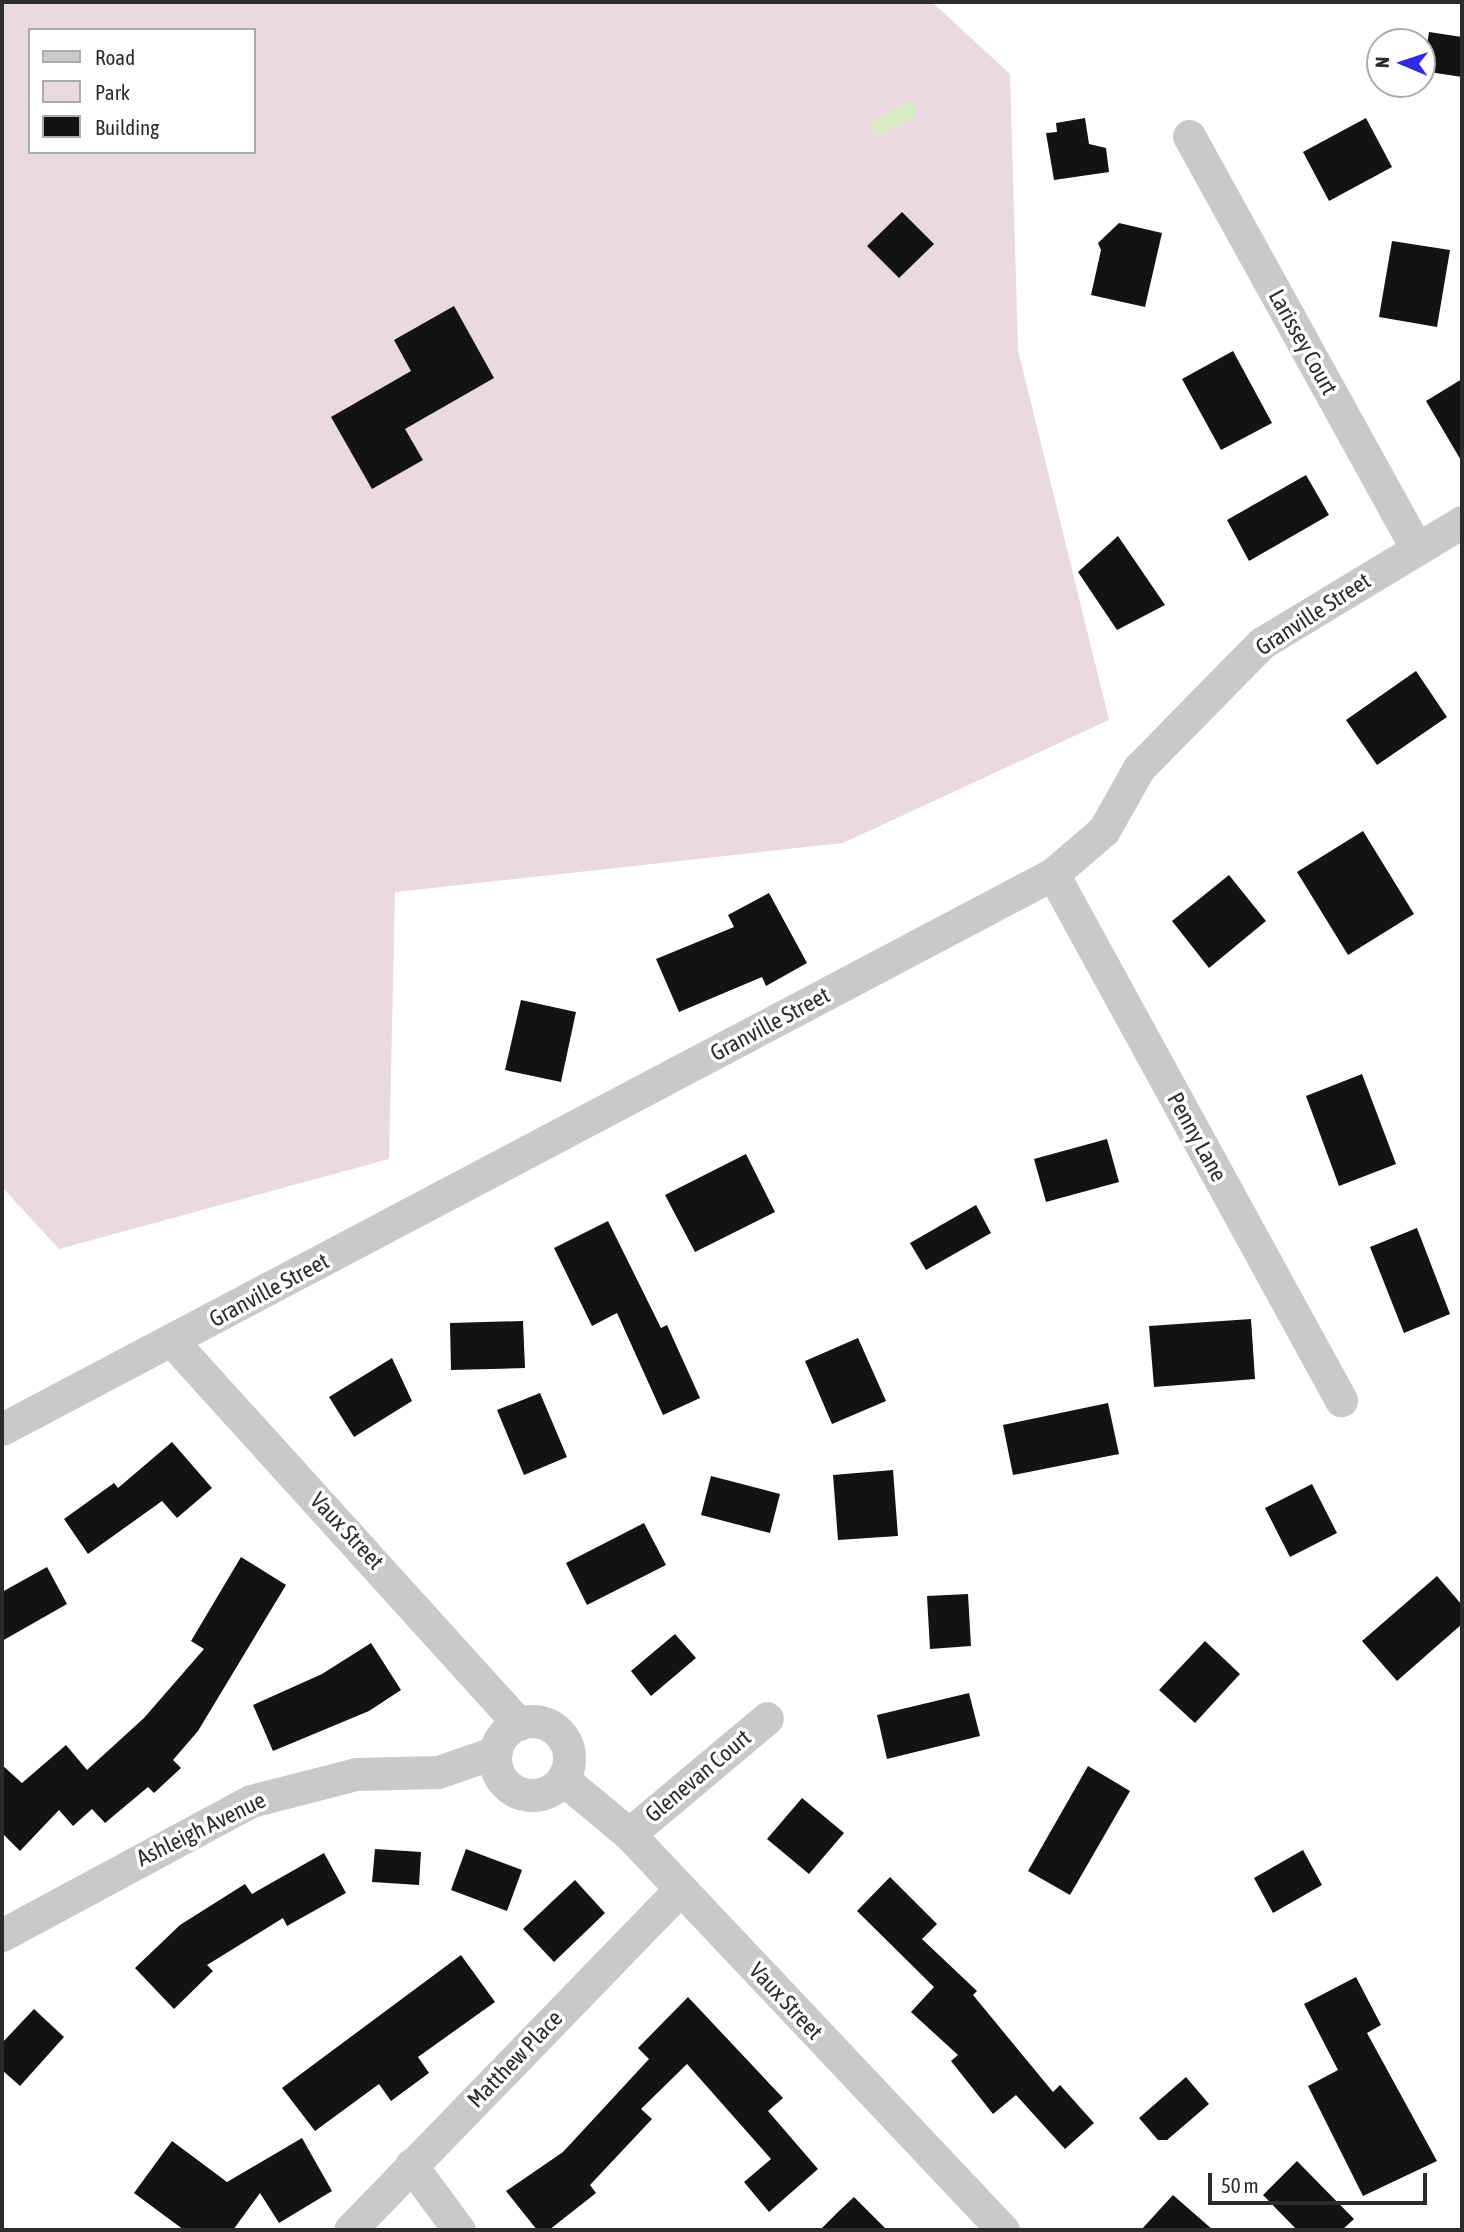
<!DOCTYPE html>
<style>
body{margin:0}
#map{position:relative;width:1464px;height:2232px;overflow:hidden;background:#fff;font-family:"Asap Condensed",sans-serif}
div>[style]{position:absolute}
.green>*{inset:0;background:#ead9e1}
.water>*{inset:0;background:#d8ebc4}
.building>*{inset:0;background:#131313}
.minor>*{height:33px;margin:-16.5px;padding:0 16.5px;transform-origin:16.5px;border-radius:16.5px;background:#c9c9c9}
.minor>.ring{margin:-16.5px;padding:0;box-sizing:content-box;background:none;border:33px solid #c9c9c9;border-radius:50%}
span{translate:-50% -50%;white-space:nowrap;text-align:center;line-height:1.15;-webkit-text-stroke:7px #fff;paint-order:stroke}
.street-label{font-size:23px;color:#2c2c2c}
.frame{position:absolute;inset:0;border:4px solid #2c2c2c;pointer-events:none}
.legend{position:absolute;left:28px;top:28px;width:228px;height:126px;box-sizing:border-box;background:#fff;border:2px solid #ababab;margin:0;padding:9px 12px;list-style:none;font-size:21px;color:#2c2c2c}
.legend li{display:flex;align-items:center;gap:14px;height:35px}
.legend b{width:35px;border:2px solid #ababab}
.north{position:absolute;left:1366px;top:28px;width:70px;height:70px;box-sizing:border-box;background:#fff;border:2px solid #ababab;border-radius:50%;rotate:272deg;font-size:19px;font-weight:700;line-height:28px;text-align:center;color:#2c2c2c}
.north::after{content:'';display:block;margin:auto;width:24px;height:32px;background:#302ae7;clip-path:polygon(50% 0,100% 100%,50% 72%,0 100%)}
.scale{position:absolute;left:1208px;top:2173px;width:219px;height:32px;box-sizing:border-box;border:4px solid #2c2c2c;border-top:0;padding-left:9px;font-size:21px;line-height:24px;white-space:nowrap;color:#2c2c2c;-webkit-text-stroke:5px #fff;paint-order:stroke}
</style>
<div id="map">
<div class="green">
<div style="clip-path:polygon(evenodd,2px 2px,932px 2px,1010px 74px,1018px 350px,1109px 720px,843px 843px,395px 892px,389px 1159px,59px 1249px,2px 1187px,2px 2px,30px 30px,254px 30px,254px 152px,30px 152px,30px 30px)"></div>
</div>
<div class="water">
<div style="clip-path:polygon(908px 101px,915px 107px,913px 119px,873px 138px,872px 122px)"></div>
</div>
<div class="building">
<div style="clip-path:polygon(1429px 32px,1462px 37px,1462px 77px,1423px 71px)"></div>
<div style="clip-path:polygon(1085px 118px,1089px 144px,1106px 148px,1109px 172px,1054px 180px,1046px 133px,1057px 132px,1056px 123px)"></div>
<div style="clip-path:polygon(1366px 118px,1392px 167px,1329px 201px,1303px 152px)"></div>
<div style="clip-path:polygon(902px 212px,934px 244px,899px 278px,867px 246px)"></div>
<div style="clip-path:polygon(1119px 223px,1162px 233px,1145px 307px,1091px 295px,1101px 250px,1098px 243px)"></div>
<div style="clip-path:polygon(1392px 241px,1450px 250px,1437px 327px,1379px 317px)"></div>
<div style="clip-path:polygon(454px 306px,494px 378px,405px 429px,423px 460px,372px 489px,331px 417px,411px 371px,394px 340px)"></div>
<div style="clip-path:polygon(1233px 351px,1272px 423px,1221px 450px,1182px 379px)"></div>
<div style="clip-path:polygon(1462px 379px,1462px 462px,1426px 401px)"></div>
<div style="clip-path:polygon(1306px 475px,1329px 515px,1249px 561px,1227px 520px)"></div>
<div style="clip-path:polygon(1118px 536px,1165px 605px,1117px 630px,1078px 572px)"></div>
<div style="clip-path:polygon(1416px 671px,1447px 717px,1377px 765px,1346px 720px)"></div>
<div style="clip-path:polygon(1363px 831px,1414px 914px,1348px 955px,1297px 872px)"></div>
<div style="clip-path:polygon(1229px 875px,1266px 921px,1209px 968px,1172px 921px)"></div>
<div style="clip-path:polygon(769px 893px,807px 963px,766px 986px,762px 977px,679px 1012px,656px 959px,734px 927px,728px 915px)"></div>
<div style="clip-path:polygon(521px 1000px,576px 1012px,561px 1082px,505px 1070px)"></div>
<div style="clip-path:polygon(1362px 1074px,1396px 1164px,1339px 1186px,1306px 1096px)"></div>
<div style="clip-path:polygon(1107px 1139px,1119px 1182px,1046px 1202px,1034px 1159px)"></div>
<div style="clip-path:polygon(746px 1154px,775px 1212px,695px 1252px,665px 1195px)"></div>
<div style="clip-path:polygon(976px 1205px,991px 1233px,926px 1270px,910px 1243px)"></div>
<div style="clip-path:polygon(608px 1221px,661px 1328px,667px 1325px,700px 1398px,663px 1415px,617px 1313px,592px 1326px,554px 1248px)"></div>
<div style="clip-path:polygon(1417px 1228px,1450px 1314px,1404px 1333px,1370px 1247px)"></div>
<div style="clip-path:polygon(1251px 1319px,1255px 1379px,1154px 1387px,1149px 1326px)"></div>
<div style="clip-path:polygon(523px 1321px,525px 1368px,451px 1370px,450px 1323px)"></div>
<div style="clip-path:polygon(858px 1338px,886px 1401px,832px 1424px,805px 1361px)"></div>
<div style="clip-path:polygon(392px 1358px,412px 1401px,354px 1437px,329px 1397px)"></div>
<div style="clip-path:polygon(540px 1393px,567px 1457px,524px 1475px,497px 1410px)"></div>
<div style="clip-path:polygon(1108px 1403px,1119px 1454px,1013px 1475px,1003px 1425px)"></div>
<div style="clip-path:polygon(172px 1442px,212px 1488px,177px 1518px,162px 1501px,88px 1554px,64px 1519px,114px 1483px,118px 1488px)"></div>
<div style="clip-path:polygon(893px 1470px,898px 1536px,838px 1540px,833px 1475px)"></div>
<div style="clip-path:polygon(711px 1476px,780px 1494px,770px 1533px,701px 1515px)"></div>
<div style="clip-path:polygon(1312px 1484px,1337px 1533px,1290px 1557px,1265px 1508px)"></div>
<div style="clip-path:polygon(644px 1523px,666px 1565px,587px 1605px,566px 1563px)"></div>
<div style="clip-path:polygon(241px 1557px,286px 1585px,198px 1731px,173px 1760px,181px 1768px,154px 1793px,148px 1787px,105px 1823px,92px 1809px,73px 1826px,59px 1810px,20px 1851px,2px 1833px,2px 1765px,22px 1783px,66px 1745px,87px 1770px,144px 1718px,204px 1649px,191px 1641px)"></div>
<div style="clip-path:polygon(47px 1567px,67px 1604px,2px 1641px,2px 1592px)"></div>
<div style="clip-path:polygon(1437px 1576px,1462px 1605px,1462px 1624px,1397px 1681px,1362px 1641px)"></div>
<div style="clip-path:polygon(968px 1594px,971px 1646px,930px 1649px,927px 1596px)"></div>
<div style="clip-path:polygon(675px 1634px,696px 1658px,651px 1696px,631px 1671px)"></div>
<div style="clip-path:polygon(1205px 1641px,1240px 1674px,1195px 1723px,1159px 1690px)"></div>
<div style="clip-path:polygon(371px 1643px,401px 1690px,369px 1711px,273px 1751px,253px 1705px,322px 1674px)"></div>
<div style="clip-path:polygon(969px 1693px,980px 1736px,887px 1759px,877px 1715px)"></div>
<div style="clip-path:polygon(1088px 1766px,1130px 1791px,1070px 1895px,1028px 1871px)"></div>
<div style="clip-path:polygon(802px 1798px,844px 1833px,809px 1874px,767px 1839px)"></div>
<div style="clip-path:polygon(375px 1849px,421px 1852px,419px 1885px,372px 1882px)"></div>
<div style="clip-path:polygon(466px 1849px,522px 1870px,507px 1911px,451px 1890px)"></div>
<div style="clip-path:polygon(1303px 1850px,1322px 1885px,1273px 1913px,1254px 1878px)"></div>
<div style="clip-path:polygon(324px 1853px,346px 1893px,287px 1926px,283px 1918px,207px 1965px,213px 1971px,174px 2009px,135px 1968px,180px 1925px,245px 1884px,252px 1894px)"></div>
<div style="clip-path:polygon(890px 1877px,937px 1924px,922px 1939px,977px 1991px,973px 1995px,1053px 2092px,1060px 2085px,1094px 2123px,1065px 2149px,1016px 2095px,993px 2114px,951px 2061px,958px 2055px,911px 2012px,934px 1987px,857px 1911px)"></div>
<div style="clip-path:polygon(575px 1880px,605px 1913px,554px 1962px,523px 1929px)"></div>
<div style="clip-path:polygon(461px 1955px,495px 2002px,418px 2057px,429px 2073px,391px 2101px,379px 2084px,315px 2131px,282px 2088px)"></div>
<div style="clip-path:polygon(1356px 1977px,1381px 2025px,1367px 2033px,1437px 2161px,1363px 2196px,1308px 2086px,1338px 2070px,1304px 2004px)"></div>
<div style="clip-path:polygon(688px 1997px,783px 2098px,768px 2111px,818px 2169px,769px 2212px,744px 2182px,771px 2159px,687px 2064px,641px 2109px,652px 2119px,590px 2185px,596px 2193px,549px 2230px,537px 2230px,506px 2191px,563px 2152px,649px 2059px,638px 2048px)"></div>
<div style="clip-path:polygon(34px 2009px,64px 2037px,20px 2086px,2px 2070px,2px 2043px)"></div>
<div style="clip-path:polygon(1186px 2077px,1209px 2104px,1167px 2140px,1158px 2140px,1139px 2118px)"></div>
<div style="clip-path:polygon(302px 2138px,332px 2191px,279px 2223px,260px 2193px,233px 2230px,184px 2230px,134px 2193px,172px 2141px,227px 2182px)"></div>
<div style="clip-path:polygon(1297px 2161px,1354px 2219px,1342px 2230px,1297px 2230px,1263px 2195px)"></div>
<div style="clip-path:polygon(1173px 2195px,1213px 2230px,1141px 2230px)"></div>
<div style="clip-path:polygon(854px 2197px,887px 2230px,820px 2230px,839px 2211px)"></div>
</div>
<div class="minor">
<div style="left:1189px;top:136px;width:470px;rotate:61.1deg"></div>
<div style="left:1053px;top:874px;width:600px;rotate:61.3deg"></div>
<div style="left:172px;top:1341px;width:517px;rotate:47.82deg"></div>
<div style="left:2px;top:1429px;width:1189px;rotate:-27.84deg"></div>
<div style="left:1053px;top:874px;width:67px;rotate:-40.8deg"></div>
<div style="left:1104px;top:830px;width:71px;rotate:-60.6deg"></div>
<div style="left:1139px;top:768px;width:175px;rotate:-45.5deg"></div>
<div style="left:1262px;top:643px;width:234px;rotate:-31.2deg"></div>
<div class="ring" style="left:495px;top:1721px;width:41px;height:41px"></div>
<div style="left:563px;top:1779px;width:86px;rotate:39.8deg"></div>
<div style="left:629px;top:1834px;width:545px;rotate:46.64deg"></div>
<div style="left:629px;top:1834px;width:180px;rotate:-40deg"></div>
<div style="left:2px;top:1935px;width:283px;rotate:-28.3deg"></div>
<div style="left:251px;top:1801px;width:108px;rotate:-14.4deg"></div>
<div style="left:356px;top:1774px;width:82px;rotate:-1.4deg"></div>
<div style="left:438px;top:1772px;width:61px;rotate:-19deg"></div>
<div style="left:411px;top:2165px;width:81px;rotate:53.6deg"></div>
<div style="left:350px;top:2230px;width:475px;rotate:-45.9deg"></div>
</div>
<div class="street-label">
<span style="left:1303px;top:342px;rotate:61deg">Larissey Court</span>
<span style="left:1313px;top:614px;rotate:-33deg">Granville Street</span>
<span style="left:770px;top:1024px;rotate:-28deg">Granville Street</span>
<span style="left:1197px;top:1137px;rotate:61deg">Penny Lane</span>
<span style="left:269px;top:1290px;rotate:-28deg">Granville Street</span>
<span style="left:347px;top:1531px;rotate:47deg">Vaux Street</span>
<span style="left:698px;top:1776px;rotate:-40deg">Glenevan Court</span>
<span style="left:201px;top:1829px;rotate:-26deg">Ashleigh Avenue</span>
<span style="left:786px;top:2001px;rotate:47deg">Vaux Street</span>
<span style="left:515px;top:2059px;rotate:-46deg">Matthew Place</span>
</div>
<div class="frame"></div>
<ul class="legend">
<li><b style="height:9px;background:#c9c9c9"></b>Road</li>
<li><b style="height:19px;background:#ead9e1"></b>Park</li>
<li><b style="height:19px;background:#131313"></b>Building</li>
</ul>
<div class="north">N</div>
<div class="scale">50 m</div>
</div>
